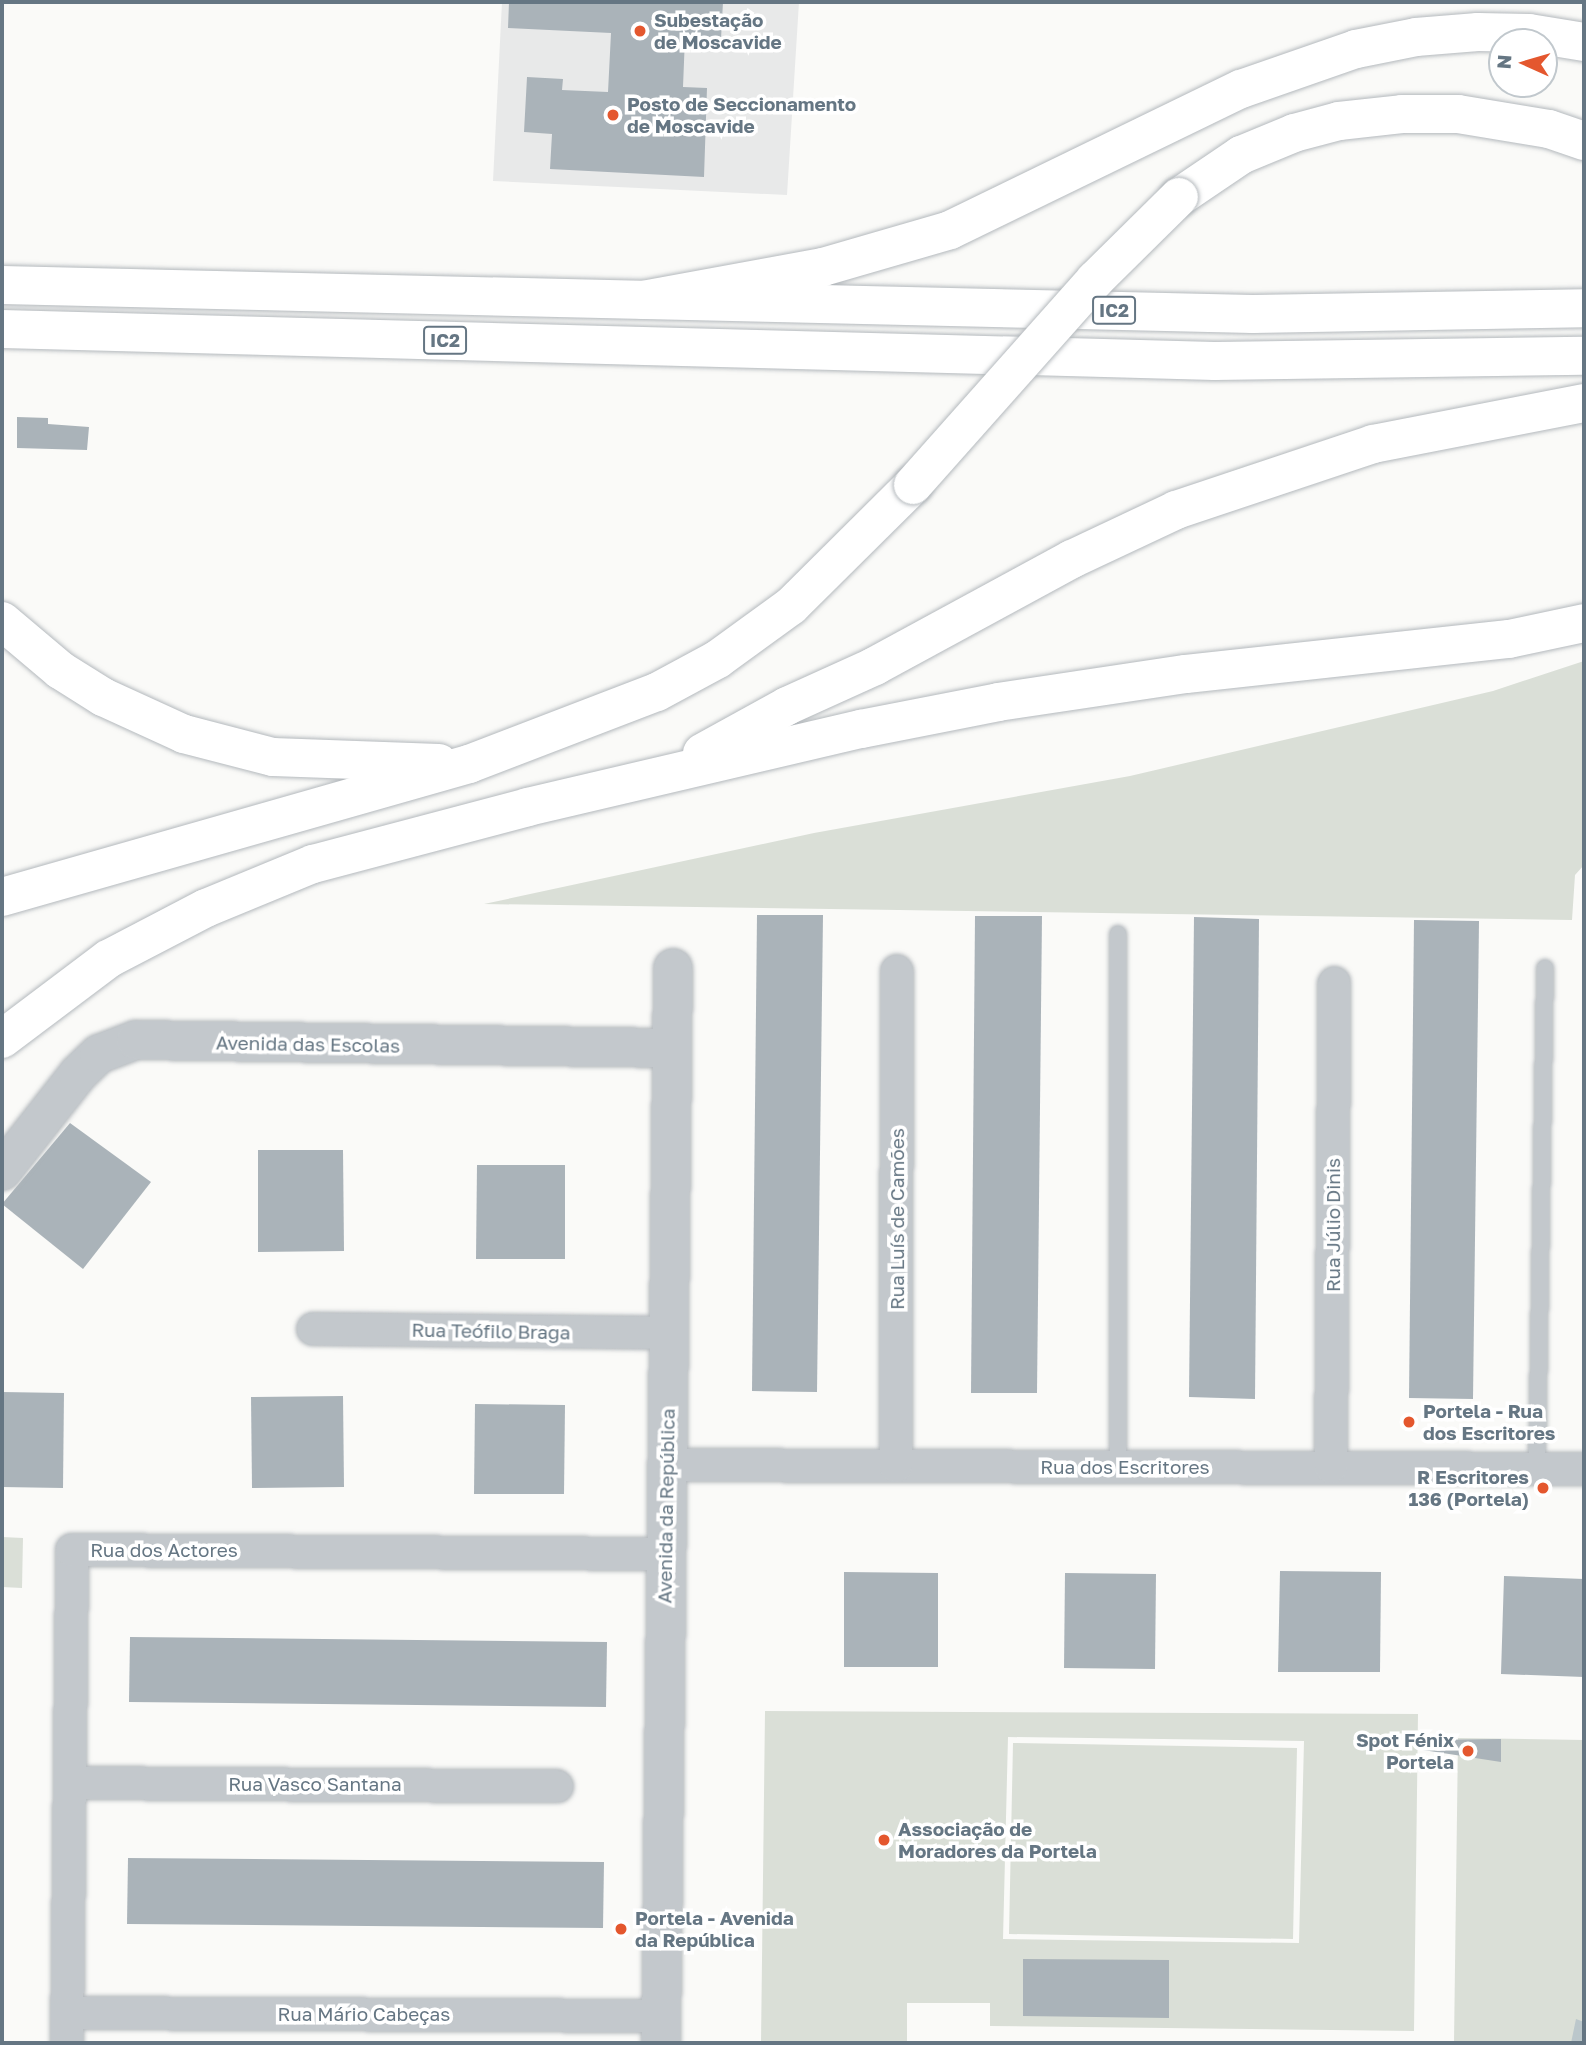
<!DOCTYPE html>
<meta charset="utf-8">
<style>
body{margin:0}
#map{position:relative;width:1586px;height:2045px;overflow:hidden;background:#fafaf8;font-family:"Golos Text",sans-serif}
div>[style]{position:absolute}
.built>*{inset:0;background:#e8e9e9}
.green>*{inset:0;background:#dadfd7}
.water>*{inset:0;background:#bbc7cb}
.building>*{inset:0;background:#aab3b9}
.roads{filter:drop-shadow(0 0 2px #b4b9bd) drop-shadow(0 0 2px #b4b9bd)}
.service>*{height:16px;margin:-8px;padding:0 8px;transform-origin:8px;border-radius:8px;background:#c3c8cc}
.minor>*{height:32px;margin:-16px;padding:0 16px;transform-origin:16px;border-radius:16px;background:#c3c8cc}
.tertiary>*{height:38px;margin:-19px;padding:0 19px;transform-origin:19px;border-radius:19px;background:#c3c8cc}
.trunk>*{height:38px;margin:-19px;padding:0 19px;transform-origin:19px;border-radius:19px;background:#fff}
.motorway>*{height:38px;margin:-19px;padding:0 19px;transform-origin:19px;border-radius:19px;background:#fff}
.bridges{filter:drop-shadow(0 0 2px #b4b9bd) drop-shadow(0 0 2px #b4b9bd)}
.motorway-bridge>*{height:38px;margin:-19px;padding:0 19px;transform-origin:19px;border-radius:19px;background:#fff}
.dots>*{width:19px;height:19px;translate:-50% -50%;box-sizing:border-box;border:4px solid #fff;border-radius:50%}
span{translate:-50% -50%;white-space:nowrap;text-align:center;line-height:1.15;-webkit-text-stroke:7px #fff;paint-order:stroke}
.shield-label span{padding:2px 5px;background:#fff;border:2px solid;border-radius:5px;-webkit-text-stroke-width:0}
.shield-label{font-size:18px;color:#657683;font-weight:700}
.poi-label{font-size:19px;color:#657683;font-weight:700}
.left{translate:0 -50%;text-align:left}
.right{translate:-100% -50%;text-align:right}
.street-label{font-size:19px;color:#657683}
.frame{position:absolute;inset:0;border:4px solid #657683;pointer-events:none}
.north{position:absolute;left:1488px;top:28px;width:70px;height:70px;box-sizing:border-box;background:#fff;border:2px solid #c1c8cd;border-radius:50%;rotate:274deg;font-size:19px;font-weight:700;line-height:28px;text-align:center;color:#657683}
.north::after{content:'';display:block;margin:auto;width:24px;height:32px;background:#e4572e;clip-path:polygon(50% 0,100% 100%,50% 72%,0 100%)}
</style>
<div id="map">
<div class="built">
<div style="clip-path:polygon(502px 2px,799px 2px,787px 195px,493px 181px)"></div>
</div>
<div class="green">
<div style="clip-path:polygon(1584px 661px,1584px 865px,1575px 875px,1572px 920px,484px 904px,814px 833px,1130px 776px,1493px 691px)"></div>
<div style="clip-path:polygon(2px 1537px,23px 1538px,22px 1588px,2px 1587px)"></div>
<div style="clip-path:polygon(evenodd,765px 1711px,1418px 1714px,1414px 2031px,990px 2026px,990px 2003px,907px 2003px,907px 2043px,761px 2043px,765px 1711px,1008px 1737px,1304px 1741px,1299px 1943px,1003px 1939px,1008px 1737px)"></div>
<div style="clip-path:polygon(1458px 1738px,1584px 1740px,1584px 2043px,1454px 2043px)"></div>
<div style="clip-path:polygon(1013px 1743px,1297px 1748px,1293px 1939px,1009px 1934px)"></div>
</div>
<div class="water">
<div style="clip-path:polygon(1576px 2019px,1584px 2022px,1584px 2043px,1571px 2043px)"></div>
</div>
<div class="building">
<div style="clip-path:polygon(509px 2px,723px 2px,721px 39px,685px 37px,683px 87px,707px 88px,704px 177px,550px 169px,552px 134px,524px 132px,527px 77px,563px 79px,562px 90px,608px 92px,611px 33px,508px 28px)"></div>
<div style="clip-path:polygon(17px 417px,48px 418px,48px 424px,89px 427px,87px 450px,17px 448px)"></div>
<div style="clip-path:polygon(757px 915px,823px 915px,817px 1392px,752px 1391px)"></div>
<div style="clip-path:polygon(975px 916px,1042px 916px,1037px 1393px,971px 1393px)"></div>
<div style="clip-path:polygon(1194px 917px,1259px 919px,1255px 1399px,1189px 1397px)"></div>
<div style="clip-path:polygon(1414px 920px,1479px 921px,1473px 1399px,1409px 1398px)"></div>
<div style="clip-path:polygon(70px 1123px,151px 1182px,83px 1269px,2px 1204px)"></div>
<div style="clip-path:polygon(258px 1150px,343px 1150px,344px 1251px,258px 1252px)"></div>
<div style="clip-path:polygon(477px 1165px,565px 1165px,565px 1259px,476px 1259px)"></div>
<div style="clip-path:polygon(2px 1392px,64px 1393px,63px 1488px,2px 1487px)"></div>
<div style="clip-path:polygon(343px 1396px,344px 1487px,252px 1488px,251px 1397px)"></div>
<div style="clip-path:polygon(475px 1404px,565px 1405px,564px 1494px,474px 1494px)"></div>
<div style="clip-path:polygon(1280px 1571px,1381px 1572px,1380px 1672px,1278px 1672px)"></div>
<div style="clip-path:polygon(844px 1572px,938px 1573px,938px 1667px,844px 1667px)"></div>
<div style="clip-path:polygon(1065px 1573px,1156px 1574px,1155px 1669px,1064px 1668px)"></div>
<div style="clip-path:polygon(1504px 1576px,1584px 1579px,1584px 1677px,1501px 1674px)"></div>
<div style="clip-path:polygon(130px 1637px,607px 1642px,606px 1707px,129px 1702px)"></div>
<div style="clip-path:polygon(1501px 1739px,1501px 1762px,1423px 1750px,1424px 1740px)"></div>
<div style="clip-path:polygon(128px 1858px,604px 1862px,603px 1928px,127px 1924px)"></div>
<div style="clip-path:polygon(1023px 1959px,1169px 1960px,1169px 2018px,1023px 2016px)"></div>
</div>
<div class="roads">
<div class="service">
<div style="left:1118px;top:1467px;width:533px;rotate:-90deg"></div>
<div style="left:1537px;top:1468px;width:500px;rotate:-89.08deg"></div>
</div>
<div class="minor">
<div style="left:313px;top:1329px;width:355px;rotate:0.6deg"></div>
<div style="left:667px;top:1465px;width:917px;rotate:0.25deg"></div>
<div style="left:896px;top:1466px;width:495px;rotate:-89.9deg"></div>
<div style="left:1331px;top:1467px;width:484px;rotate:-89.6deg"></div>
<div style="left:72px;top:1783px;width:485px;rotate:0.4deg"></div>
<div style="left:68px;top:2013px;width:593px;rotate:0.29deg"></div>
<div style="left:67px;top:2043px;width:493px;rotate:-89.4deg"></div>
<div style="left:72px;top:1550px;width:594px;rotate:0.39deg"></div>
</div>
<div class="tertiary">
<div style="left:2px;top:1171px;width:123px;rotate:-51.9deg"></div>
<div style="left:78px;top:1074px;width:29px;rotate:-44deg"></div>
<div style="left:99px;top:1054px;width:40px;rotate:-21deg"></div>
<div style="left:136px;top:1040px;width:535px;rotate:0.86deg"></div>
<div style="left:661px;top:2043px;width:1075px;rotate:-89.36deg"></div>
</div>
<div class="trunk">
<div style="left:2px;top:285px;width:1251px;rotate:1.33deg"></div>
<div style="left:1253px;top:314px;width:331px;rotate:-1deg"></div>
<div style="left:2px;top:329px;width:1213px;rotate:1.51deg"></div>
<div style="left:1215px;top:361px;width:369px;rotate:-0.8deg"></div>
</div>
<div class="motorway">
<div style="left:1179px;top:197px;width:75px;rotate:-34.1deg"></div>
<div style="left:1241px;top:155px;width:57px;rotate:-22.5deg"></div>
<div style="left:1294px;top:133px;width:47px;rotate:-14.9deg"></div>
<div style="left:1339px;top:121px;width:63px;rotate:-6.3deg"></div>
<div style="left:1402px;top:114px;width:56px"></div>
<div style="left:1458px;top:114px;width:92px;rotate:9.4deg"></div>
<div style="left:1549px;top:129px;width:37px;rotate:19deg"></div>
<div style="left:643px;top:300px;width:183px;rotate:-10.4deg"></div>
<div style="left:823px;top:267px;width:132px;rotate:-16.2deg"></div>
<div style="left:950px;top:230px;width:323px;rotate:-25.9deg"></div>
<div style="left:1241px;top:89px;width:122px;rotate:-19.2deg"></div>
<div style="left:1356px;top:49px;width:61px;rotate:-11.3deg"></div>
<div style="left:1416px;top:37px;width:62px;rotate:-4.6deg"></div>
<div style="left:1478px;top:32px;width:51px;rotate:1.1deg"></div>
<div style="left:1529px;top:33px;width:56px;rotate:9.3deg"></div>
<div style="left:2px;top:621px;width:76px;rotate:40.2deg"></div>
<div style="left:60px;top:670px;width:51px;rotate:32.1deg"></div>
<div style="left:103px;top:697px;width:89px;rotate:24.6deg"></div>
<div style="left:184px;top:734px;width:92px;rotate:14.5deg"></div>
<div style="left:273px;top:757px;width:166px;rotate:2.1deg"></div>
<div style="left:702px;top:753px;width:97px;rotate:-28.9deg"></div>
<div style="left:787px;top:706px;width:97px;rotate:-24.4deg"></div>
<div style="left:875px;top:666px;width:224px;rotate:-28.5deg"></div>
<div style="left:1072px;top:559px;width:115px;rotate:-25.2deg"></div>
<div style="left:1176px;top:510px;width:208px;rotate:-18.5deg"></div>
<div style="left:1373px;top:444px;width:215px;rotate:-11deg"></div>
<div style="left:2px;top:897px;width:486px;rotate:-15.9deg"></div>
<div style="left:469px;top:764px;width:201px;rotate:-21deg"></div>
<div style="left:657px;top:692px;width:69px;rotate:-28.4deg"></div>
<div style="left:718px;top:659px;width:90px;rotate:-36deg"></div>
<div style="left:791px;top:606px;width:172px;rotate:-44.8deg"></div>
<div style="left:2px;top:1039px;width:133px;rotate:-37deg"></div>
<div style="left:108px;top:959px;width:110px;rotate:-27.5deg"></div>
<div style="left:206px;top:908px;width:116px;rotate:-22.4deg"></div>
<div style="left:313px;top:864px;width:222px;rotate:-14.8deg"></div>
<div style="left:528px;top:807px;width:342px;rotate:-13.2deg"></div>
<div style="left:861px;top:729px;width:140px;rotate:-11.1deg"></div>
<div style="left:998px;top:702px;width:190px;rotate:-8.5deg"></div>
<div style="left:1186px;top:674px;width:325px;rotate:-6.2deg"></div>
<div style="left:1509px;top:639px;width:77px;rotate:-12deg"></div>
</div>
</div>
<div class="bridges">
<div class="motorway-bridge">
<div style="left:913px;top:485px;width:274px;rotate:-48.4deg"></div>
<div style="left:1095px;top:280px;width:118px;rotate:-44.7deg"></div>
</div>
</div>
<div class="dots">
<div style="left:640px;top:31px;background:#e4572e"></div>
<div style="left:613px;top:115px;background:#e4572e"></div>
<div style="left:1409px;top:1422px;background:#e4572e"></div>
<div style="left:1543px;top:1488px;background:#e4572e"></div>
<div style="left:1468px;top:1751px;background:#e4572e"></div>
<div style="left:884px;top:1840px;background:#e4572e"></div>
<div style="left:621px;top:1929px;background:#e4572e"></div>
</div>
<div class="shield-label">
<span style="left:1114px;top:310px">IC2</span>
<span style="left:445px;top:340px">IC2</span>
</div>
<div class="poi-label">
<span class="left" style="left:654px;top:31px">Subestação<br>de Moscavide</span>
<span class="left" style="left:627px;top:115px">Posto de Seccionamento<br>de Moscavide</span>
<span class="left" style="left:1423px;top:1422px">Portela - Rua<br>dos Escritores</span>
<span class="right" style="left:1529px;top:1488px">R Escritores<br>136 (Portela)</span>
<span class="right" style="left:1454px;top:1751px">Spot Fénix<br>Portela</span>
<span class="left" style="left:898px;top:1840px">Associação de<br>Moradores da Portela</span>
<span class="left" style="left:635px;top:1929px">Portela - Avenida<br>da República</span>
</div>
<div class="street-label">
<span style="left:308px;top:1044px;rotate:1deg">Avenida das Escolas</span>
<span style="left:897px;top:1219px;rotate:-90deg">Rua Luís de Camões</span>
<span style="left:1333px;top:1225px;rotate:-90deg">Rua Júlio Dinis</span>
<span style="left:491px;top:1331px;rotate:1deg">Rua Teófilo Braga</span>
<span style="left:1125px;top:1467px">Rua dos Escritores</span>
<span style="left:666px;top:1506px;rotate:-89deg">Avenida da República</span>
<span style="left:164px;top:1550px">Rua dos Actores</span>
<span style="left:315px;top:1784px">Rua Vasco Santana</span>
<span style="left:364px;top:2014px">Rua Mário Cabeças</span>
</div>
<div class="frame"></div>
<div class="north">N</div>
</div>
